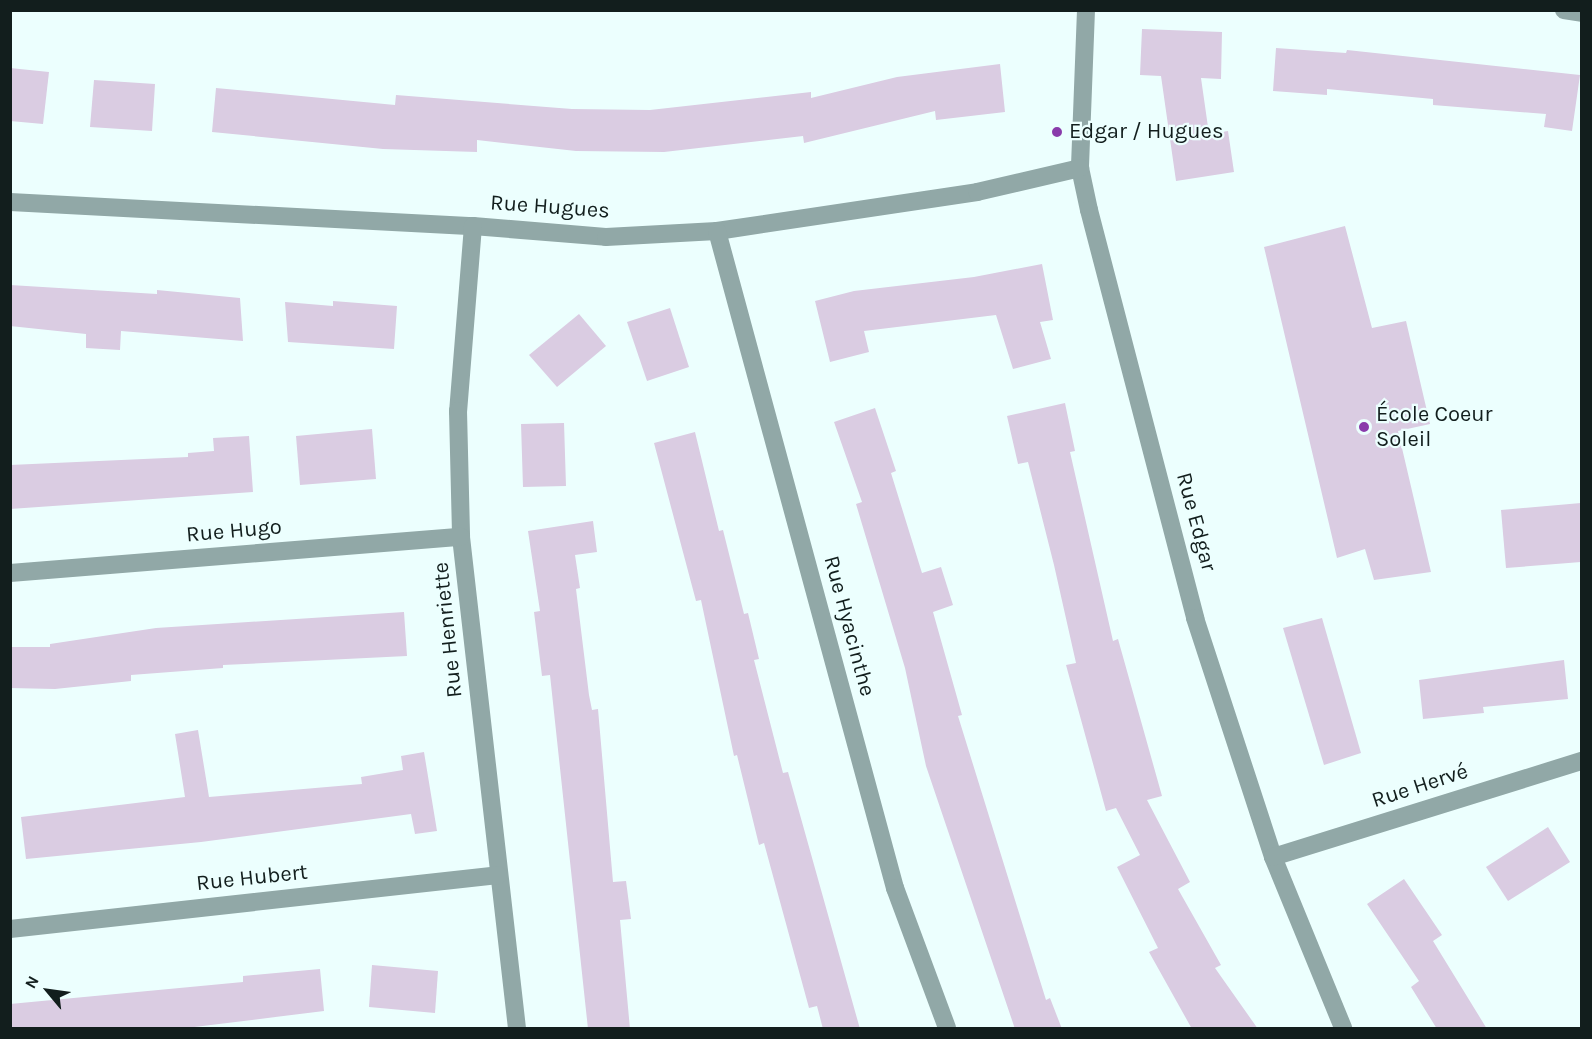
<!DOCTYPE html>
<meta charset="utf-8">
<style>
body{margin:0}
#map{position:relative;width:1592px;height:1039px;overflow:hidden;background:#ecfffe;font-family:Karla,sans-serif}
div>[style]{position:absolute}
.building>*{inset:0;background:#dacce2}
.minor>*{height:18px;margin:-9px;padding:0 9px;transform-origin:9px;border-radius:9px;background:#91a8a7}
.dots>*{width:16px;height:16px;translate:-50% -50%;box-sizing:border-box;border:3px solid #ecfffe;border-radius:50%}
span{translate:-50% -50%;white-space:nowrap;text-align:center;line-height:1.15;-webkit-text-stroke:4.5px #ecfffe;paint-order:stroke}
.poi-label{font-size:22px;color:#121e1d}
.left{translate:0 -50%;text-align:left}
.street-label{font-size:22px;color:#121e1d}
.frame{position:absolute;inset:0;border:12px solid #121e1d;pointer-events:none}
.north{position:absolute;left:18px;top:961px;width:60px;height:60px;-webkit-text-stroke:4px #ecfffe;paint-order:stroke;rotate:299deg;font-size:16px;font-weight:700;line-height:24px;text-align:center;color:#121e1d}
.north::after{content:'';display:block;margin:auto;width:21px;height:27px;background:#121e1d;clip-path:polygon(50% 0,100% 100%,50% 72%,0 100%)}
</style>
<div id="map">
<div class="building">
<div style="clip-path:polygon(1142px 29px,1222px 32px,1221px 79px,1201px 78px,1209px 134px,1228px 131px,1234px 172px,1176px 181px,1161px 76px,1140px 75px)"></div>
<div style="clip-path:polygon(1276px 48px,1346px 53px,1347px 50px,1580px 75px,1572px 131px,1544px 127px,1546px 114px,1433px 105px,1433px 99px,1327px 89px,1327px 95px,1273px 91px)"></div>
<div style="clip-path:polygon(1000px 64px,1005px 112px,936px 120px,935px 111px,804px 143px,803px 136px,664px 152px,576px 151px,477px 140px,477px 152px,383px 149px,212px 132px,216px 88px,395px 105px,396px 95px,572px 109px,650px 110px,811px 92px,811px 98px,897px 77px)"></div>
<div style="clip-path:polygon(10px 68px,49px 72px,43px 124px,10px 121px)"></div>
<div style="clip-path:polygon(94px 80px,155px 84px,152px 131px,90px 127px)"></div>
<div style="clip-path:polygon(1345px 226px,1372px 328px,1406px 321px,1430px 424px,1398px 431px,1431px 572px,1374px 580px,1365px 549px,1337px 558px,1264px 247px)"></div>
<div style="clip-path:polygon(1042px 264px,1053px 320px,1040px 322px,1051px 359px,1013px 369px,996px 315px,864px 331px,869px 352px,830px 362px,815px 301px,854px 291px,974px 277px)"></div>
<div style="clip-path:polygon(10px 285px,157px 294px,157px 290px,240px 298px,243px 341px,121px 331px,120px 350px,86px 348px,86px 334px,10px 326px)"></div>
<div style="clip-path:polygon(333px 301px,397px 306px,394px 349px,288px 342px,285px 302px,333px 306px)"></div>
<div style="clip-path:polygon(670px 308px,689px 367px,647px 381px,627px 322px)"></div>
<div style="clip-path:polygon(579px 314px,606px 346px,557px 387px,529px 355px)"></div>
<div style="clip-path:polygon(1065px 403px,1075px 451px,1070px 452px,1113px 641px,1118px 639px,1162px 796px,1147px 800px,1190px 882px,1178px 889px,1221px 965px,1215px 968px,1258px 1029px,1192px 1029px,1149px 952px,1158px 948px,1117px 867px,1140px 855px,1116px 808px,1106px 811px,1066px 665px,1076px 663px,1054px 565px,1028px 462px,1018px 464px,1007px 416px)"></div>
<div style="clip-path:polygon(875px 408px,896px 471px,891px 473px,922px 573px,941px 567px,953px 605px,933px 612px,962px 715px,958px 716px,1046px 1000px,1050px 998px,1062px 1029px,1015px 1029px,926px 766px,905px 668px,856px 504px,862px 502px,834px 422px)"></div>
<div style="clip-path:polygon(564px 423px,566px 486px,523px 487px,521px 424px)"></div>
<div style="clip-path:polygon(372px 429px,376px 479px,300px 485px,296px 436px)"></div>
<div style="clip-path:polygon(695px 432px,719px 531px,723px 530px,744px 614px,748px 613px,759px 659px,754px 660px,783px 773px,788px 772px,860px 1029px,823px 1029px,817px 1006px,809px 1008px,764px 843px,759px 845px,737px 755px,734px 756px,701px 600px,696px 601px,654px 443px)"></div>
<div style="clip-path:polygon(249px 436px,253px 492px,10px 509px,10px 465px,188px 457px,188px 453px,214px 451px,213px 438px)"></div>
<div style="clip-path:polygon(1581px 503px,1581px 562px,1506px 568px,1501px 510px)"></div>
<div style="clip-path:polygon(593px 521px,597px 552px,575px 555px,580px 588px,576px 589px,589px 695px,592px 710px,598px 709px,613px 882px,626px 881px,631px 919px,620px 920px,630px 1029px,588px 1029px,550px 675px,542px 676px,534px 612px,540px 611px,528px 531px)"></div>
<div style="clip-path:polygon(404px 612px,407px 656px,223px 665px,223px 668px,131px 675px,131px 681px,55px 689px,10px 688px,10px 647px,50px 647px,50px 644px,156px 628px)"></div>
<div style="clip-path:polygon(1322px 618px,1361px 753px,1324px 765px,1283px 628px)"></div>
<div style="clip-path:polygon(1564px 660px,1568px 699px,1483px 707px,1484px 713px,1423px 719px,1419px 680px)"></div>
<div style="clip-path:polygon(198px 730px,209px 797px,362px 784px,361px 777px,403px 770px,401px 756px,424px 752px,437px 831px,415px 834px,411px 814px,201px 842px,26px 859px,21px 817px,185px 797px,175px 734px)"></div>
<div style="clip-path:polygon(1548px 827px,1570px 862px,1508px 901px,1486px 867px)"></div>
<div style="clip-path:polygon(1404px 879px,1442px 935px,1433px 941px,1487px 1029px,1437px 1029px,1411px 987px,1419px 981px,1367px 904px)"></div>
<div style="clip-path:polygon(372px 965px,438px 971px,435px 1013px,369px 1007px)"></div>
<div style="clip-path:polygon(320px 969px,324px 1011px,178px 1029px,10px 1029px,10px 1004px,243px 982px,243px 976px)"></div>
</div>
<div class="minor">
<div style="left:1086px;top:10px;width:158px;rotate:92.2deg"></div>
<div style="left:1080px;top:168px;width:43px;rotate:77.9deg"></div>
<div style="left:1089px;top:210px;width:422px;rotate:75.4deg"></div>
<div style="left:1195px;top:618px;width:251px;rotate:71.9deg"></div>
<div style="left:1273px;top:857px;width:185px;rotate:67.7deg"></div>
<div style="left:1564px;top:10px;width:18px;rotate:9deg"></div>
<div style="left:10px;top:202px;width:464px;rotate:3deg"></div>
<div style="left:473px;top:226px;width:133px;rotate:4.7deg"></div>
<div style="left:606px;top:237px;width:111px;rotate:-3.1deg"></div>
<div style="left:717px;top:231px;width:263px;rotate:-8.5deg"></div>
<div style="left:977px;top:192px;width:106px;rotate:-13.1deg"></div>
<div style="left:473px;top:226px;width:186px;rotate:94.6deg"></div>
<div style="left:458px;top:411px;width:126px;rotate:88.6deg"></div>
<div style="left:461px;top:537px;width:494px;rotate:83.5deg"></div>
<div style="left:717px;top:231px;width:681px;rotate:74.84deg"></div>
<div style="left:895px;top:888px;width:149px;rotate:69.6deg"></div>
<div style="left:10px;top:573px;width:452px;rotate:-4.6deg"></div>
<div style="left:1273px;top:857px;width:324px;rotate:-17.3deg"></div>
<div style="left:10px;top:929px;width:491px;rotate:-6.3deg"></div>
</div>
<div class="dots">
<div style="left:1057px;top:132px;background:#893bab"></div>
<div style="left:1364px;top:427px;background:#893bab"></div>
</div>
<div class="poi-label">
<span class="left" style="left:1069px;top:132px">Edgar / Hugues</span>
<span class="left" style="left:1376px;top:427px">École Coeur<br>Soleil</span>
</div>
<div class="street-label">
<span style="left:550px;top:207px;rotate:4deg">Rue Hugues</span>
<span style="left:1196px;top:522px;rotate:75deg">Rue Edgar</span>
<span style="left:234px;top:531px;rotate:-5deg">Rue Hugo</span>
<span style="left:849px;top:626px;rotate:75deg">Rue Hyacinthe</span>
<span style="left:448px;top:630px;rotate:-96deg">Rue Henriette</span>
<span style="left:1420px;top:786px;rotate:-18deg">Rue Hervé</span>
<span style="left:252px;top:878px;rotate:-6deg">Rue Hubert</span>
</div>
<div class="frame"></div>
<div class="north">N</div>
</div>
